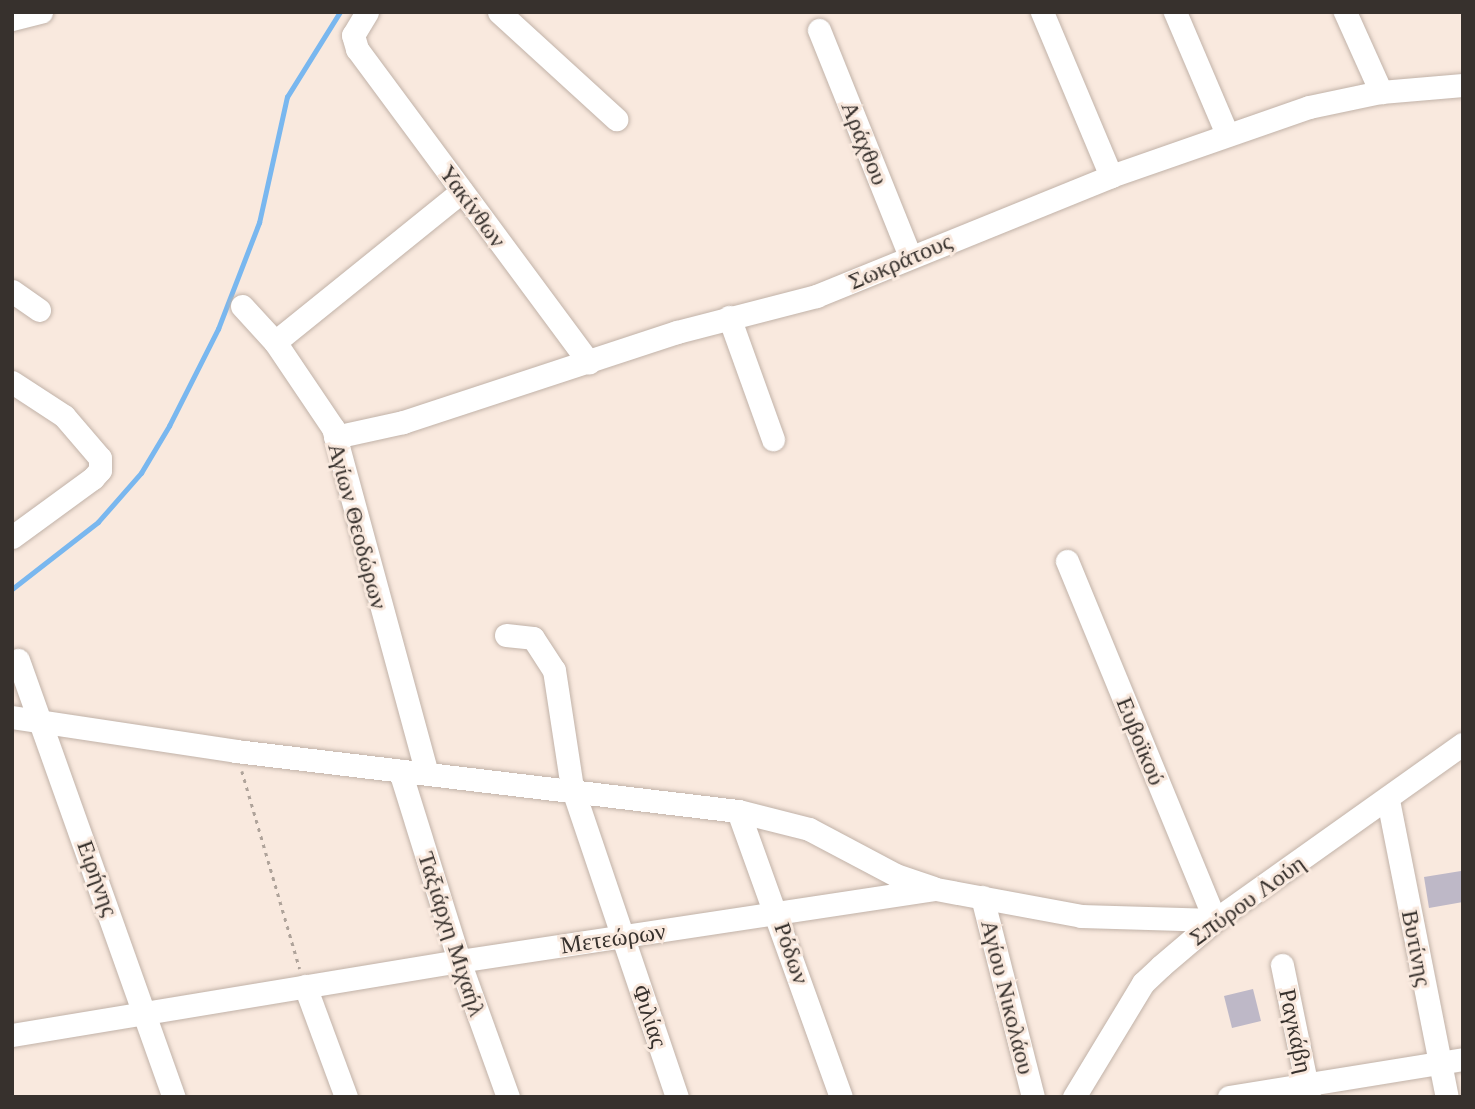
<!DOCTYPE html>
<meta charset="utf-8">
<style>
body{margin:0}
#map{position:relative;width:1475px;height:1109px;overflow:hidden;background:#f9e9de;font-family:Lora,serif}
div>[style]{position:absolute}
.stream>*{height:4.5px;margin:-2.25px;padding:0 2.25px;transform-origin:2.25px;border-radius:2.25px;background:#79b7ef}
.building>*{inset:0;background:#beb8c7}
.path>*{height:2.5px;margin-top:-1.25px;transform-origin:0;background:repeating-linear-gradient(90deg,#afa39a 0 3.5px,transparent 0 8.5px)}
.roads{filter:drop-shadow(0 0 2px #c1b2a8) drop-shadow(0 0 2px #c1b2a8)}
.minor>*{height:23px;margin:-11.5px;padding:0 11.5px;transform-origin:11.5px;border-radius:11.5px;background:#fff}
span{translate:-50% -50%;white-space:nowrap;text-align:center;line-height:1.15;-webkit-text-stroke:6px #f9e9de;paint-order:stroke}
.street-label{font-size:24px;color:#37312d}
.frame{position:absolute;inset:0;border:14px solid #37312d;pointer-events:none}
</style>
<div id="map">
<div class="stream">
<div style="left:12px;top:589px;width:109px;rotate:-37.9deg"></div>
<div style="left:98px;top:522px;width:65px;rotate:-48.7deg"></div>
<div style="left:141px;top:473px;width:55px;rotate:-59.2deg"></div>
<div style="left:169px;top:426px;width:109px;rotate:-63.2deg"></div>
<div style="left:218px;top:329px;width:114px;rotate:-68.9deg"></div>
<div style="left:259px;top:223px;width:129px;rotate:-77.5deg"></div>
<div style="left:287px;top:97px;width:100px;rotate:-58.1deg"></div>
</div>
<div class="building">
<div style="clip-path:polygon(1461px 871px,1463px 902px,1429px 908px,1424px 877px)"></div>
<div style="clip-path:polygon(1253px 989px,1261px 1021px,1232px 1028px,1224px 996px)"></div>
</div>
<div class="path">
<div style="left:242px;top:771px;width:206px;rotate:73.7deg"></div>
</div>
<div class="roads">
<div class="minor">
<div style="left:367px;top:12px;width:27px;rotate:121deg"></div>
<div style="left:353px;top:35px;width:15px;rotate:74deg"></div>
<div style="left:357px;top:49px;width:390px;rotate:53.5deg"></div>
<div style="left:499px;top:12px;width:159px;rotate:42.4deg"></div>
<div style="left:1042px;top:12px;width:178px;rotate:67.2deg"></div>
<div style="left:1175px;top:12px;width:133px;rotate:66.9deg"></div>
<div style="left:1345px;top:12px;width:88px;rotate:65.8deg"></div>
<div style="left:12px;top:19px;width:30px;rotate:-14deg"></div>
<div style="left:819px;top:30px;width:244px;rotate:68.1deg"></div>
<div style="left:12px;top:291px;width:33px;rotate:35deg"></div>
<div style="left:242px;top:306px;width:49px;rotate:47.5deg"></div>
<div style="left:275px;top:342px;width:104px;rotate:56deg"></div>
<div style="left:333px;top:428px;width:355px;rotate:74.8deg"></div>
<div style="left:729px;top:317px;width:130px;rotate:70.2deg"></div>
<div style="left:275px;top:342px;width:240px;rotate:-38.9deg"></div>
<div style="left:12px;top:382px;width:62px;rotate:33.2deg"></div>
<div style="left:64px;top:416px;width:55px;rotate:49.4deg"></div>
<div style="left:100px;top:458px;width:12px;rotate:90deg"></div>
<div style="left:100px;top:470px;width:11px;rotate:131deg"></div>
<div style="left:93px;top:478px;width:100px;rotate:143.9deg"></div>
<div style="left:335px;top:437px;width:70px;rotate:-12.4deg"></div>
<div style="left:403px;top:422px;width:288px;rotate:-18.2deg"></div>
<div style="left:677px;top:332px;width:144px;rotate:-14.5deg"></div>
<div style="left:816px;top:296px;width:318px;rotate:-22.1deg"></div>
<div style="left:1111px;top:176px;width:210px;rotate:-19.2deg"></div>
<div style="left:1309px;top:107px;width:74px;rotate:-11.8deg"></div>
<div style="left:1381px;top:92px;width:82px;rotate:-4.9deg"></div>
<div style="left:1067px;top:561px;width:388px;rotate:67.6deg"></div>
<div style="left:506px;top:635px;width:27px;rotate:6deg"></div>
<div style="left:533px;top:638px;width:38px;rotate:57deg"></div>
<div style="left:554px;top:670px;width:118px;rotate:81.3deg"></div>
<div style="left:572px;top:787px;width:327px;rotate:71.3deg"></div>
<div style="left:18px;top:660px;width:464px;rotate:70.4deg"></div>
<div style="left:12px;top:717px;width:227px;rotate:8.6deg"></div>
<div style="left:236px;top:751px;width:506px;rotate:6.82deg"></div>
<div style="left:738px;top:811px;width:73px;rotate:14.2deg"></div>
<div style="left:809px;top:829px;width:98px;rotate:27.9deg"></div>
<div style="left:896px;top:875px;width:39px;rotate:19deg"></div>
<div style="left:400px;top:771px;width:199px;rotate:72.7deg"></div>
<div style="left:459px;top:961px;width:145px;rotate:70.2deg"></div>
<div style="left:1388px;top:800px;width:303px;rotate:78.8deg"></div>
<div style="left:738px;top:811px;width:304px;rotate:70.2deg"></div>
<div style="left:982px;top:897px;width:206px;rotate:75.7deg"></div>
<div style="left:1282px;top:965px;width:134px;rotate:78.4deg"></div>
<div style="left:305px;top:986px;width:118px;rotate:69.7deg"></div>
<div style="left:12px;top:1035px;width:453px;rotate:-9.4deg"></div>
<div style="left:459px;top:961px;width:482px;rotate:-8.6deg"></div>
<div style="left:936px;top:889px;width:147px;rotate:10.5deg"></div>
<div style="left:1081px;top:916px;width:134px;rotate:1.7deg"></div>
<div style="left:1074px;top:1097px;width:133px;rotate:-58.8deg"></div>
<div style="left:1143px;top:983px;width:25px;rotate:-43deg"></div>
<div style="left:1161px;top:966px;width:71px;rotate:-40.4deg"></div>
<div style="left:1215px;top:920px;width:304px;rotate:-35.4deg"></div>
<div style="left:1229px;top:1097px;width:237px;rotate:-9.2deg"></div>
</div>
</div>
<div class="street-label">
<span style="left:865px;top:143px;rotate:68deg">Αράχθου</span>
<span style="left:473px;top:206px;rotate:54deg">Υακίνθων</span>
<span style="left:900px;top:261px;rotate:-23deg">Σωκράτους</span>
<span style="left:358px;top:526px;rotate:75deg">Αγίων Θεοδώρων</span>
<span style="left:1141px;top:741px;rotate:68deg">Ευβοϊκού</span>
<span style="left:98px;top:878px;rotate:70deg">Ειρήνης</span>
<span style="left:1247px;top:900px;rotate:-36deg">Σπύρου Λούη</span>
<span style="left:452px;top:934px;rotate:72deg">Ταξιάρχη Μιχαήλ</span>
<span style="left:613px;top:938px;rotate:-8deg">Μετεώρων</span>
<span style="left:1417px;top:948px;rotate:79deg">Βυτίνης</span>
<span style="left:792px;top:953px;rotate:71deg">Ρόδων</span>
<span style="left:1008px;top:997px;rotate:76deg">Αγίου Νικολάου</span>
<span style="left:650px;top:1016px;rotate:71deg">Φιλίας</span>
<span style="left:1296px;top:1031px;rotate:78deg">Ραγκάβη</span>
</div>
<div class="frame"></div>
</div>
